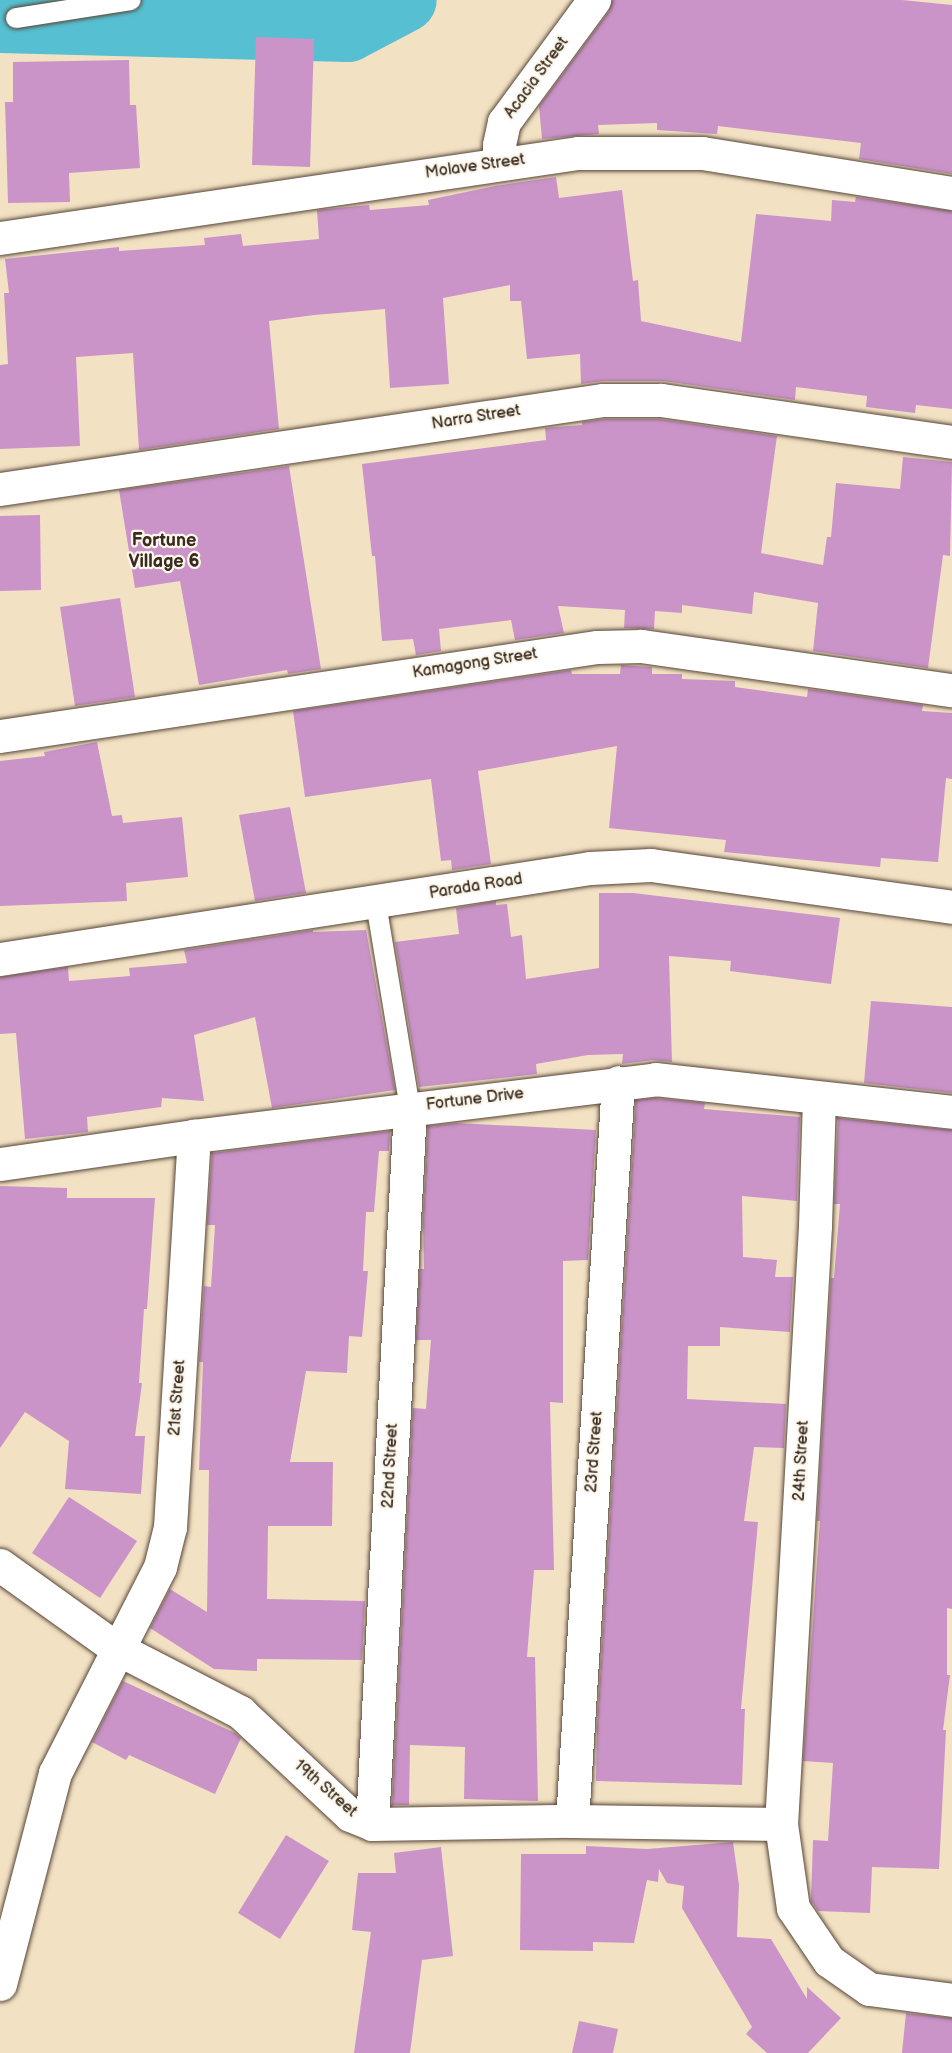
<!DOCTYPE html>
<style>
body{margin:0}
#map{position:relative;width:952px;height:2053px;overflow:hidden;background:#f3e1c4;font-family:"Balsamiq Sans",sans-serif}
div>[style]{position:absolute}
.river>*{height:64px;margin:-32px;padding:0 32px;transform-origin:32px;border-radius:32px;background:#56c0d2}
.building>*{inset:0;background:#ca94c8}
.roads{filter:drop-shadow(0 0 2px #574537) drop-shadow(0 0 2px #574537)}
.service>*{height:20px;margin:-10px;padding:0 10px;transform-origin:10px;border-radius:10px;background:#fff}
.minor>*{height:33px;margin:-16.5px;padding:0 16.5px;transform-origin:16.5px;border-radius:16.5px;background:#fff}
.tertiary>*{height:33px;margin:-16.5px;padding:0 16.5px;transform-origin:16.5px;border-radius:16.5px;background:#fff}
span{translate:-50% -50%;white-space:nowrap;text-align:center;line-height:1.15;-webkit-text-stroke:4.5px #fbf7ec;paint-order:stroke}
.street-label{font-size:16px;color:#3b2a1e}
.neighbourhood-label{font-size:18px;color:#3b2a1e;font-weight:700}
</style>
<div id="map">
<div class="river">
<div style="left:0;top:21px;width:348px;rotate:1.5deg"></div>
<div style="left:348px;top:30px;width:64px;rotate:-27.8deg"></div>
</div>
<div class="building">
<div style="clip-path:polygon(612px 0,902px 0,952px 5px,952px 174px,859px 159px,861px 143px,718px 126px,717px 134px,657px 130px,657px 123px,598px 125px,599px 134px,542px 139px,539px 106px,609px 11px)"></div>
<div style="clip-path:polygon(256px 37px,314px 39px,310px 167px,252px 165px)"></div>
<div style="clip-path:polygon(129px 60px,130px 105px,136px 105px,140px 168px,69px 173px,70px 202px,8px 203px,5px 102px,13px 102px,13px 62px)"></div>
<div style="clip-path:polygon(556px 177px,559px 198px,622px 190px,633px 281px,638px 280px,641px 321px,741px 342px,756px 214px,831px 221px,832px 200px,855px 202px,856px 197px,952px 211px,952px 409px,916px 405px,915px 413px,866px 407px,867px 396px,796px 387px,795px 400px,664px 381px,603px 381px,581px 384px,580px 354px,527px 359px,521px 301px,510px 301px,510px 285px,443px 298px,449px 384px,390px 388px,385px 309px,314px 315px,269px 321px,279px 429px,139px 450px,133px 353px,76px 357px,80px 446px,0 449px,0 365px,8px 364px,4px 293px,9px 293px,5px 259px,119px 247px,119px 251px,205px 245px,204px 238px,241px 234px,243px 246px,319px 239px,317px 210px,369px 205px,370px 210px,429px 205px,428px 200px,495px 186px)"></div>
<div style="clip-path:polygon(604px 419px,660px 419px,777px 436px,761px 553px,823px 565px,827px 537px,831px 537px,836px 483px,900px 489px,903px 457px,952px 462px,950px 556px,943px 555px,928px 668px,813px 651px,818px 603px,754px 592px,752px 614px,682px 605px,682px 613px,655px 611px,654px 629px,624px 628px,625px 610px,558px 606px,564px 633px,515px 640px,511px 620px,439px 629px,441px 651px,416px 655px,413px 639px,382px 641px,375px 556px,372px 556px,362px 464px,546px 440px,545px 428px,582px 425px,582px 422px)"></div>
<div style="clip-path:polygon(289px 466px,321px 669px,288px 674px,287px 670px,199px 685px,180px 581px,135px 588px,119px 490px)"></div>
<div style="clip-path:polygon(40px 515px,41px 590px,0 591px,0 516px)"></div>
<div style="clip-path:polygon(120px 598px,135px 697px,75px 706px,60px 607px)"></div>
<div style="clip-path:polygon(621px 665px,652px 667px,652px 674px,682px 674px,682px 679px,735px 681px,735px 687px,807px 697px,808px 689px,923px 705px,922px 711px,952px 713px,952px 779px,946px 778px,938px 862px,881px 858px,880px 867px,724px 852px,726px 840px,609px 828px,617px 746px,478px 771px,491px 864px,452px 870px,451px 860px,441px 861px,431px 779px,305px 797px,293px 711px,571px 670px,572px 674px,620px 674px)"></div>
<div style="clip-path:polygon(97px 742px,112px 816px,122px 815px,123px 823px,182px 817px,188px 877px,126px 883px,127px 901px,0 906px,0 761px,45px 756px,44px 752px)"></div>
<div style="clip-path:polygon(290px 807px,306px 893px,255px 901px,239px 815px)"></div>
<div style="clip-path:polygon(599px 893px,633px 893px,840px 918px,831px 984px,730px 971px,731px 961px,669px 956px,672px 1062px,653px 1060px,622px 1064px,623px 1054px,588px 1055px,536px 1064px,537px 1074px,419px 1087px,395px 942px,459px 934px,456px 908px,496px 901px,496px 905px,507px 904px,511px 937px,522px 935px,526px 979px,599px 968px)"></div>
<div style="clip-path:polygon(313px 930px,313px 932px,366px 930px,395px 1090px,272px 1108px,255px 1017px,194px 1035px,204px 1101px,162px 1098px,161px 1107px,87px 1117px,88px 1132px,25px 1139px,16px 1033px,0 1034px,0 977px,68px 967px,69px 981px,130px 976px,129px 968px,187px 963px,184px 950px)"></div>
<div style="clip-path:polygon(871px 1001px,952px 1007px,952px 1093px,864px 1083px)"></div>
<div style="clip-path:polygon(655px 1098px,705px 1103px,704px 1109px,800px 1117px,797px 1201px,742px 1196px,743px 1257px,777px 1260px,775px 1277px,793px 1277px,790px 1332px,720px 1327px,720px 1346px,688px 1346px,687px 1399px,786px 1404px,784px 1448px,754px 1447px,744px 1521px,758px 1522px,741px 1709px,745px 1709px,742px 1785px,596px 1781px,597px 1726px,636px 1100px)"></div>
<div style="clip-path:polygon(838px 1118px,952px 1130px,952px 1609px,947px 1608px,947px 1675px,950px 1675px,943px 1730px,946px 1730px,939px 1869px,872px 1867px,870px 1913px,818px 1911px,811px 1901px,813px 1840px,828px 1841px,833px 1763px,803px 1761px,820px 1521px,817px 1521px,831px 1278px,834px 1278px,840px 1204px,834px 1204px)"></div>
<div style="clip-path:polygon(456px 1123px,596px 1130px,588px 1260px,563px 1261px,563px 1403px,550px 1402px,554px 1570px,534px 1570px,527px 1657px,535px 1657px,538px 1801px,464px 1799px,465px 1747px,410px 1745px,409px 1805px,392px 1805px,413px 1408px,426px 1409px,431px 1340px,416px 1340px,420px 1269px,424px 1269px,423px 1219px,428px 1126px)"></div>
<div style="clip-path:polygon(390px 1131px,389px 1151px,379px 1151px,374px 1212px,366px 1212px,363px 1271px,368px 1271px,362px 1337px,349px 1336px,347px 1373px,306px 1371px,290px 1462px,333px 1462px,332px 1526px,268px 1526px,267px 1599px,365px 1601px,362px 1660px,257px 1659px,257px 1671px,214px 1669px,150px 1628px,170px 1589px,207px 1612px,209px 1470px,199px 1470px,203px 1362px,199px 1362px,204px 1286px,211px 1287px,215px 1225px,207px 1225px,212px 1153px)"></div>
<div style="clip-path:polygon(0 1186px,67px 1188px,67px 1198px,155px 1198px,147px 1309px,144px 1309px,139px 1383px,142px 1383px,135px 1436px,145px 1436px,141px 1494px,65px 1489px,69px 1441px,25px 1412px,0 1448px)"></div>
<div style="clip-path:polygon(69px 1497px,137px 1541px,100px 1598px,32px 1553px)"></div>
<div style="clip-path:polygon(123px 1681px,235px 1733px,241px 1738px,215px 1794px,129px 1755px,126px 1760px,92px 1742px)"></div>
<div style="clip-path:polygon(286px 1835px,329px 1861px,280px 1939px,238px 1913px)"></div>
<div style="clip-path:polygon(733px 1842px,739px 1885px,737px 1937px,771px 1939px,807px 1999px,807px 1987px,841px 2018px,808px 2053px,767px 2053px,746px 2034px,752px 2027px,682px 1908px,684px 1886px,667px 1883px,659px 1869px,658px 1882px,647px 1880px,634px 1943px,593px 1942px,593px 1951px,520px 1950px,521px 1854px,586px 1854px,586px 1846px,647px 1849px)"></div>
<div style="clip-path:polygon(441px 1847px,453px 1956px,422px 1960px,410px 2053px,354px 2053px,371px 1932px,352px 1930px,358px 1873px,396px 1873px,394px 1853px)"></div>
<div style="clip-path:polygon(906px 2013px,952px 2018px,952px 2053px,902px 2053px)"></div>
<div style="clip-path:polygon(579px 2021px,618px 2029px,613px 2053px,572px 2053px)"></div>
</div>
<div class="roads">
<div class="service">
<div style="left:16px;top:18px;width:116px;rotate:-8.9deg"></div>
<div style="left:376px;top:903px;width:209px;rotate:80.6deg"></div>
</div>
<div class="minor">
<div style="left:499px;top:163px;width:18px;rotate:-90deg"></div>
<div style="left:499px;top:145px;width:24px;rotate:-78deg"></div>
<div style="left:504px;top:122px;width:152px;rotate:-53.6deg"></div>
<div style="left:0;top:238px;width:584px;rotate:-8.37deg"></div>
<div style="left:578px;top:153px;width:124px"></div>
<div style="left:702px;top:153px;width:253px;rotate:9.1deg"></div>
<div style="left:0;top:489px;width:610px;rotate:-8.4deg"></div>
<div style="left:603px;top:400px;width:58px"></div>
<div style="left:661px;top:400px;width:294px;rotate:8.2deg"></div>
<div style="left:0;top:736px;width:604px;rotate:-8.48deg"></div>
<div style="left:597px;top:647px;width:44px;rotate:-1.3deg"></div>
<div style="left:641px;top:646px;width:314px;rotate:8.1deg"></div>
<div style="left:819px;top:1098px;width:128px;rotate:91.8deg"></div>
<div style="left:815px;top:1226px;width:599px;rotate:93.25deg"></div>
<div style="left:781px;top:1824px;width:85px;rotate:81.9deg"></div>
<div style="left:793px;top:1908px;width:64px;rotate:55.8deg"></div>
<div style="left:829px;top:1961px;width:49px;rotate:35deg"></div>
<div style="left:869px;top:1989px;width:84px;rotate:7.5deg"></div>
<div style="left:0;top:1164px;width:196px;rotate:-8.2deg"></div>
<div style="left:194px;top:1136px;width:465px;rotate:-7deg"></div>
<div style="left:655px;top:1079px;width:299px;rotate:6.3deg"></div>
<div style="left:0;top:1565px;width:143px;rotate:35.6deg"></div>
<div style="left:116px;top:1648px;width:140px;rotate:27.3deg"></div>
<div style="left:240px;top:1712px;width:151px;rotate:43.1deg"></div>
<div style="left:350px;top:1815px;width:24px;rotate:22deg"></div>
<div style="left:372px;top:1824px;width:200px;rotate:-0.9deg"></div>
<div style="left:572px;top:1821px;width:209px;rotate:0.8deg"></div>
<div style="left:572px;top:1821px;width:740px;rotate:-86.44deg"></div>
<div style="left:372px;top:1824px;width:716px;rotate:-86.96deg"></div>
<div style="left:0;top:1984px;width:218px;rotate:-75.4deg"></div>
<div style="left:55px;top:1773px;width:231px;rotate:-63deg"></div>
<div style="left:160px;top:1567px;width:41px;rotate:-76deg"></div>
<div style="left:170px;top:1527px;width:392px;rotate:-86.5deg"></div>
</div>
<div class="tertiary">
<div style="left:0;top:959px;width:597px;rotate:-8.77deg"></div>
<div style="left:590px;top:868px;width:61px;rotate:-2.8deg"></div>
<div style="left:651px;top:865px;width:304px;rotate:7.9deg"></div>
</div>
</div>
<div class="street-label">
<span style="left:537px;top:78px;rotate:-54deg">Acacia Street</span>
<span style="left:475px;top:167px;rotate:-8deg">Molave Street</span>
<span style="left:476px;top:418px;rotate:-9deg">Narra Street</span>
<span style="left:475px;top:664px;rotate:-9deg">Kamagong Street</span>
<span style="left:476px;top:887px;rotate:-9deg">Parada Road</span>
<span style="left:475px;top:1100px;rotate:-7deg">Fortune Drive</span>
<span style="left:178px;top:1398px;rotate:-86deg">21st Street</span>
<span style="left:595px;top:1452px;rotate:-86deg">23rd Street</span>
<span style="left:802px;top:1461px;rotate:-87deg">24th Street</span>
<span style="left:391px;top:1466px;rotate:-87deg">22nd Street</span>
<span style="left:325px;top:1789px;rotate:41deg">19th Street</span>
</div>
<div class="neighbourhood-label">
<span style="left:164px;top:552px">Fortune<br>Village 6</span>
</div>
</div>
